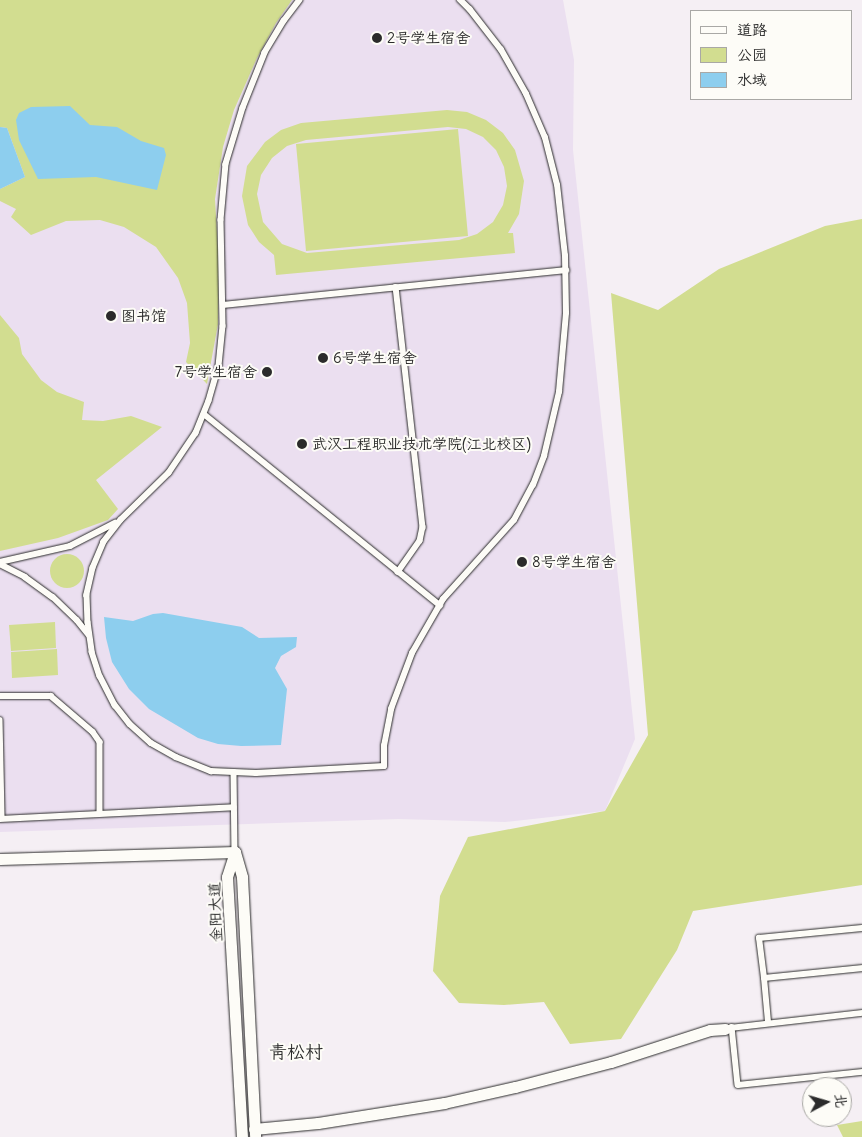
<!DOCTYPE html>
<meta charset="utf-8">
<style>
body{margin:0}
#map{position:relative;width:862px;height:1137px;overflow:hidden;background:#f5eff4;font-family:Delius,"LXGW WenKai TC",sans-serif}
div>[style]{position:absolute}
.built>*{inset:0;background:#ebdff0}
.green>*{inset:0;background:#d2dd90}
.round{border-radius:50%}
.water>*{inset:0;background:#8dceee}
.roads{filter:drop-shadow(0 0 1px #2b2b2b) drop-shadow(0 0 1px #2b2b2b)}
.service>*{height:5.5px;margin:-2.75px;padding:0 2.75px;transform-origin:2.75px;border-radius:2.75px;background:#fdfcf7}
.minor>*{height:11px;margin:-5.5px;padding:0 5.5px;transform-origin:5.5px;border-radius:5.5px;background:#fdfcf7}
.dots>*{width:14px;height:14px;translate:-50% -50%;box-sizing:border-box;border:2px solid #fdfcf7;border-radius:50%}
span{translate:-50% -50%;white-space:nowrap;text-align:center;line-height:1.15;-webkit-text-stroke:4px #fdfcf7;paint-order:stroke}
.poi-label{font-size:15px;color:#2b2b2b}
.left{translate:0 -50%;text-align:left}
.right{translate:-100% -50%;text-align:right}
.street-label{font-size:15px;color:#2b2b2b}
.quarter-label{font-size:18px;color:#2b2b2b}
.legend{position:absolute;left:690px;top:10px;width:162px;height:90px;box-sizing:border-box;background:#fdfcf7;border:1px solid #a9a8a5;margin:0;padding:6px 9px;list-style:none;font-size:15px;color:#2b2b2b}
.legend li{display:flex;align-items:center;gap:10px;height:25px}
.legend b{width:25px;border:1px solid #a9a8a5}
.north{position:absolute;left:802px;top:1077px;width:50px;height:50px;box-sizing:border-box;background:#fdfcf7;border:1px solid #a9a8a5;border-radius:50%;rotate:84deg;font-size:14px;font-weight:700;line-height:20px;text-align:center;color:#2b2b2b}
.north::after{content:'';display:block;margin:auto;width:18px;height:22px;background:#2b2b2b;clip-path:polygon(50% 0,100% 100%,50% 72%,0 100%)}
</style>
<div id="map">
<div class="built">
<div style="clip-path:polygon(0 0,563px 0,574px 60px,573px 150px,635px 739px,605px 811px,505px 822px,398px 819px,0 832px)"></div>
</div>
<div class="green">
<div style="clip-path:polygon(0 0,292px 0,276px 23px,257px 58px,234px 110px,223px 147px,215px 199px,219px 267px,218px 324px,207px 384px,186px 362px,190px 343px,187px 303px,178px 278px,156px 247px,124px 227px,100px 220px,66px 221px,31px 235px,11px 217px,16px 209px,0 201px,0 189px,25px 177px,7px 128px,0 127px)"></div>
<div style="clip-path:polygon(evenodd,447px 110px,467px 112px,486px 120px,503px 133px,515px 150px,524px 181px,519px 214px,508px 233px,513px 233px,515px 253px,276px 275px,274px 255px,259px 242px,248px 225px,242px 196px,247px 166px,265px 142px,281px 130px,301px 123px,447px 110px,448px 127px,466px 129px,483px 137px,496px 150px,504px 167px,507px 186px,503px 205px,493px 222px,477px 234px,459px 240px,307px 253px,282px 244px,263px 222px,257px 194px,261px 175px,272px 158px,287px 146px,306px 140px,448px 127px)"></div>
<div style="clip-path:polygon(458px 129px,468px 236px,306px 251px,296px 144px)"></div>
<div style="clip-path:polygon(862px 219px,862px 885px,693px 911px,677px 950px,621px 1039px,570px 1044px,544px 1002px,504px 1005px,459px 1003px,433px 971px,440px 896px,468px 837px,605px 811px,648px 735px,611px 293px,658px 310px,719px 269px,825px 226px)"></div>
<div style="clip-path:polygon(0 315px,19px 338px,22px 354px,41px 380px,57px 392px,84px 402px,82px 420px,103px 421px,131px 416px,162px 427px,96px 480px,118px 509px,108px 520px,58px 538px,0 551px)"></div>
<div class="round" style="left:50px;top:554px;width:34px;height:34px"></div>
<div style="clip-path:polygon(55px 622px,56px 648px,11px 651px,9px 625px)"></div>
<div style="clip-path:polygon(57px 649px,58px 675px,12px 678px,11px 652px)"></div>
<div style="clip-path:polygon(862px 1121px,862px 1137px,843px 1137px,837px 1125px)"></div>
</div>
<div class="water">
<div style="clip-path:polygon(70px 106px,90px 125px,117px 127px,141px 141px,164px 148px,166px 155px,157px 190px,96px 177px,38px 179px,19px 140px,16px 120px,19px 113px,31px 107px)"></div>
<div style="clip-path:polygon(0 127px,7px 128px,25px 177px,0 189px)"></div>
<div style="clip-path:polygon(163px 613px,242px 627px,259px 638px,297px 637px,296px 647px,281px 656px,275px 668px,287px 689px,281px 745px,241px 746px,218px 744px,198px 738px,149px 709px,129px 689px,112px 662px,106px 638px,104px 617px,133px 621px,153px 614px)"></div>
</div>
<div class="roads">
<div class="service">
<div style="left:300px;top:0;width:26px;rotate:127deg"></div>
<div style="left:284px;top:21px;width:37px;rotate:121deg"></div>
<div style="left:265px;top:53px;width:59px;rotate:111.8deg"></div>
<div style="left:243px;top:108px;width:59px;rotate:106.9deg"></div>
<div style="left:226px;top:164px;width:56px;rotate:95.1deg"></div>
<div style="left:221px;top:220px;width:106px;rotate:88.9deg"></div>
<div style="left:223px;top:326px;width:40px;rotate:95.7deg"></div>
<div style="left:219px;top:366px;width:36px;rotate:106deg"></div>
<div style="left:209px;top:401px;width:35px;rotate:112deg"></div>
<div style="left:196px;top:433px;width:48px;rotate:124deg"></div>
<div style="left:169px;top:473px;width:67px;rotate:135.6deg"></div>
<div style="left:121px;top:520px;width:28px;rotate:128deg"></div>
<div style="left:104px;top:542px;width:28px;rotate:113deg"></div>
<div style="left:93px;top:568px;width:28px;rotate:103deg"></div>
<div style="left:87px;top:595px;width:27px;rotate:88deg"></div>
<div style="left:88px;top:622px;width:30px;rotate:82deg"></div>
<div style="left:92px;top:652px;width:25px;rotate:72deg"></div>
<div style="left:100px;top:676px;width:33px;rotate:63deg"></div>
<div style="left:115px;top:705px;width:24px;rotate:52deg"></div>
<div style="left:130px;top:724px;width:28px;rotate:42deg"></div>
<div style="left:151px;top:743px;width:29px;rotate:29deg"></div>
<div style="left:176px;top:757px;width:38px;rotate:22deg"></div>
<div style="left:211px;top:771px;width:45px;rotate:2.5deg"></div>
<div style="left:256px;top:773px;width:128px;rotate:-3.1deg"></div>
<div style="left:384px;top:766px;width:20px;rotate:-90deg"></div>
<div style="left:384px;top:746px;width:38px;rotate:-79deg"></div>
<div style="left:391px;top:709px;width:60px;rotate:-69.4deg"></div>
<div style="left:412px;top:653px;width:62px;rotate:-60.1deg"></div>
<div style="left:443px;top:599px;width:106px;rotate:-48.1deg"></div>
<div style="left:514px;top:520px;width:40px;rotate:-62deg"></div>
<div style="left:533px;top:485px;width:31px;rotate:-69deg"></div>
<div style="left:544px;top:456px;width:66px;rotate:-76.8deg"></div>
<div style="left:559px;top:392px;width:79px;rotate:-84.9deg"></div>
<div style="left:566px;top:313px;width:57px;rotate:-91deg"></div>
<div style="left:565px;top:256px;width:71px;rotate:-96.4deg"></div>
<div style="left:557px;top:185px;width:49px;rotate:-104.3deg"></div>
<div style="left:545px;top:138px;width:48px;rotate:-113.4deg"></div>
<div style="left:526px;top:94px;width:51px;rotate:-119.6deg"></div>
<div style="left:501px;top:50px;width:51px;rotate:-127.8deg"></div>
<div style="left:470px;top:10px;width:14px;rotate:-135deg"></div>
<div style="left:396px;top:287px;width:242px;rotate:83.6deg"></div>
<div style="left:423px;top:527px;width:14px;rotate:102deg"></div>
<div style="left:420px;top:541px;width:38px;rotate:125deg"></div>
<div style="left:223px;top:305px;width:345px;rotate:-5.8deg"></div>
<div style="left:204px;top:414px;width:304px;rotate:39deg"></div>
<div style="left:0;top:562px;width:72px;rotate:-12.9deg"></div>
<div style="left:70px;top:546px;width:51px;rotate:-27.1deg"></div>
<div style="left:0;top:564px;width:28px;rotate:27deg"></div>
<div style="left:25px;top:577px;width:34px;rotate:36deg"></div>
<div style="left:53px;top:597px;width:33px;rotate:44deg"></div>
<div style="left:77px;top:620px;width:19px;rotate:51deg"></div>
<div style="left:0;top:696px;width:51px"></div>
<div style="left:51px;top:696px;width:55px;rotate:40.6deg"></div>
<div style="left:93px;top:732px;width:12px;rotate:55deg"></div>
<div style="left:100px;top:742px;width:71px;rotate:90deg"></div>
<div style="left:0;top:720px;width:98px;rotate:88.8deg"></div>
<div style="left:234px;top:772px;width:80px;rotate:89.3deg"></div>
<div style="left:0;top:819px;width:234px;rotate:-2.9deg"></div>
<div style="left:764px;top:978px;width:40px;rotate:-97.1deg"></div>
<div style="left:759px;top:938px;width:103px;rotate:-5.5deg"></div>
<div style="left:768px;top:1022px;width:44px;rotate:-95.2deg"></div>
<div style="left:764px;top:978px;width:99px;rotate:-5.8deg"></div>
<div style="left:732px;top:1027px;width:58px;rotate:84.1deg"></div>
<div style="left:738px;top:1085px;width:125px;rotate:-6deg"></div>
<div style="left:730px;top:1028px;width:133px;rotate:-6.5deg"></div>
</div>
<div class="minor">
<div style="left:235px;top:852px;width:26px;rotate:108deg"></div>
<div style="left:227px;top:877px;width:260px;rotate:86.7deg"></div>
<div style="left:235px;top:852px;width:26px;rotate:74deg"></div>
<div style="left:242px;top:877px;width:260px;rotate:87.1deg"></div>
<div style="left:0;top:859px;width:235px;rotate:-1.7deg"></div>
<div style="left:254px;top:1129px;width:64px;rotate:-5.4deg"></div>
<div style="left:318px;top:1123px;width:128px;rotate:-9deg"></div>
<div style="left:444px;top:1103px;width:73px;rotate:-12.7deg"></div>
<div style="left:515px;top:1087px;width:99px;rotate:-14.6deg"></div>
<div style="left:611px;top:1062px;width:104px;rotate:-17.9deg"></div>
<div style="left:710px;top:1030px;width:15px;rotate:-4deg"></div>
</div>
</div>
<div class="dots">
<div style="left:377px;top:38px;background:#2b2b2b"></div>
<div style="left:111px;top:316px;background:#2b2b2b"></div>
<div style="left:323px;top:358px;background:#2b2b2b"></div>
<div style="left:267px;top:372px;background:#2b2b2b"></div>
<div style="left:302px;top:444px;background:#2b2b2b"></div>
<div style="left:522px;top:562px;background:#2b2b2b"></div>
</div>
<div class="poi-label">
<span class="left" style="left:387px;top:38px">2号学生宿舍</span>
<span class="left" style="left:121px;top:316px">图书馆</span>
<span class="left" style="left:333px;top:358px">6号学生宿舍</span>
<span class="right" style="left:257px;top:372px">7号学生宿舍</span>
<span class="left" style="left:312px;top:444px">武汉工程职业技术学院(江北校区)</span>
<span class="left" style="left:532px;top:562px">8号学生宿舍</span>
</div>
<div class="street-label">
<span style="left:215px;top:912px;rotate:-92deg">金阳大道</span>
</div>
<div class="quarter-label">
<span style="left:296px;top:1052px">青松村</span>
</div>
<ul class="legend">
<li><b style="height:6px;background:#fdfcf7"></b>道路</li>
<li><b style="height:14px;background:#d2dd90"></b>公园</li>
<li><b style="height:14px;background:#8dceee"></b>水域</li>
</ul>
<div class="north">北</div>
</div>
